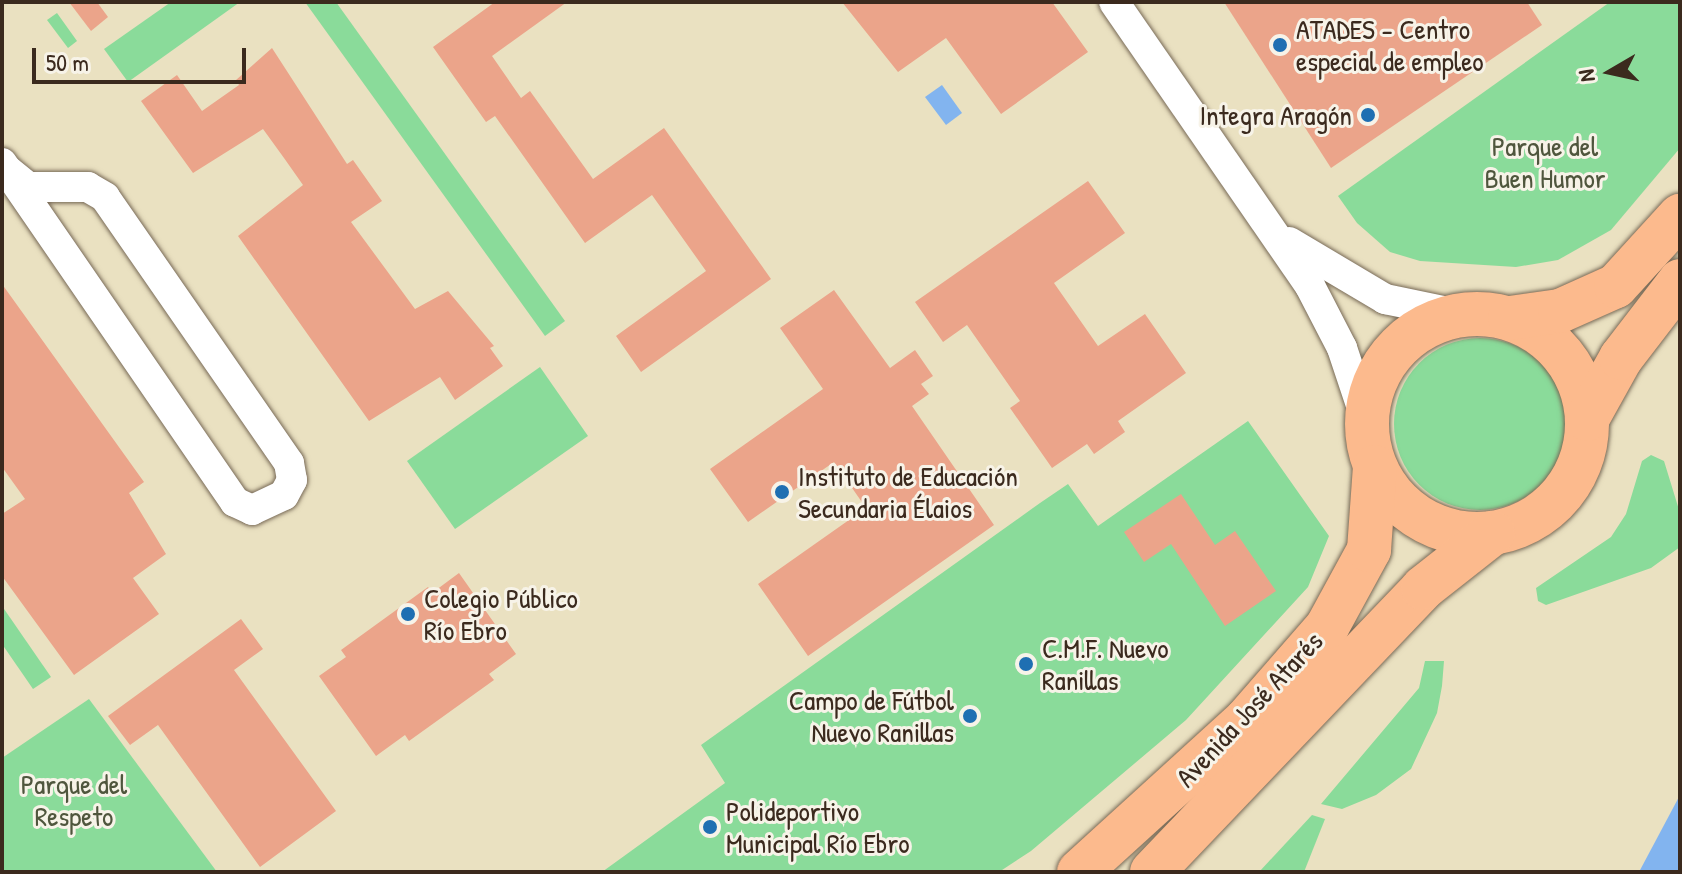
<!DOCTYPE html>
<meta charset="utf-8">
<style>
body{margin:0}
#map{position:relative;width:1682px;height:874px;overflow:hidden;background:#eae1c1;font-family:"Patrick Hand",sans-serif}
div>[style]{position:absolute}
.green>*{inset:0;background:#8adb9a}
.round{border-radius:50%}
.water>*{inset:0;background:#82b4ef}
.building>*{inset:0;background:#eba48a}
.roads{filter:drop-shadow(0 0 2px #786a57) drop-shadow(0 0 2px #786a57)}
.minor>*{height:30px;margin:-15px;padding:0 15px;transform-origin:15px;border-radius:15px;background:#fff}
.primary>*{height:44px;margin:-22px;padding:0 22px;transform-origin:22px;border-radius:22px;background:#fcba8d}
.primary>.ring{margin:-22px;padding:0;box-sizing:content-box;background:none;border:44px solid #fcba8d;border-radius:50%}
.dots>*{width:22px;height:22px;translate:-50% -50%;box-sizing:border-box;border:4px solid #f7f3e8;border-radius:50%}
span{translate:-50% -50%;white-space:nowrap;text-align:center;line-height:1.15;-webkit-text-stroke:6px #f7f3e8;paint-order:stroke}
.poi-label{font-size:28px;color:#3b2a1e}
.left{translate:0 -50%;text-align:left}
.right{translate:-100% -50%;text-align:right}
.park-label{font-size:28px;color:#4f563d}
.street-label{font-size:28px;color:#3b2a1e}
.frame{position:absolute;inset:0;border:4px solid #3b2a1e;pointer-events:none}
.north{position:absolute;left:1570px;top:32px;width:80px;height:80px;-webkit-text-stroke:6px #f7f3e8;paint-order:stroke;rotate:261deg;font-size:22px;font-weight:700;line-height:32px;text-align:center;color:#3b2a1e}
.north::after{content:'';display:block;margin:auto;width:28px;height:36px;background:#3b2a1e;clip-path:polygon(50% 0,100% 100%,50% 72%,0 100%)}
.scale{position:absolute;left:32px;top:48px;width:214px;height:36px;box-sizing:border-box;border:4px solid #3b2a1e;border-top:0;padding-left:10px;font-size:24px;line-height:28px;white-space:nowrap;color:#3b2a1e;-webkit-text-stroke:6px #f7f3e8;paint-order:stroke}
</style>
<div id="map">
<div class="green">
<div style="clip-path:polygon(171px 2px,240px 2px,128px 82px,104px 49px)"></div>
<div style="clip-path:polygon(305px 2px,336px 2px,565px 321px,545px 336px)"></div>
<div style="clip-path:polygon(1610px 2px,1680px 2px,1680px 148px,1611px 230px,1558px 260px,1516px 267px,1420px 261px,1390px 252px,1357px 223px,1338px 196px)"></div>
<div style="clip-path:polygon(57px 13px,77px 41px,68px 48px,47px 20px)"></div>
<div class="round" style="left:1394px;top:338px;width:172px;height:172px"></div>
<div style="clip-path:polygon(540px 367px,588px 436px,455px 529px,407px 461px)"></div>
<div style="clip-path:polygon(1248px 421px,1329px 536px,1308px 587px,1186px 720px,1031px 851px,999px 872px,602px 872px,725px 783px,701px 745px,1040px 503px,1068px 484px,1098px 526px)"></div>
<div style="clip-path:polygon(1651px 455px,1664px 461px,1680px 513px,1680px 547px,1651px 568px,1546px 605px,1538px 601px,1536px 588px,1611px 537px,1626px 514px,1642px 461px)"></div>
<div style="clip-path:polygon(2px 606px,51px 677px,33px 689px,2px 644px)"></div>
<div style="clip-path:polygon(1425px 661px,1444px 661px,1442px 686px,1437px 713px,1411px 769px,1376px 795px,1342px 809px,1321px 804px,1419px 688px)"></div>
<div style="clip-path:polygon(89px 699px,217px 872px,2px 872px,2px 758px)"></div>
<div style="clip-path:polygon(1312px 815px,1325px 819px,1304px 872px,1259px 872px)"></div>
</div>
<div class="water">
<div style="clip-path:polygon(942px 85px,962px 113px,946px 125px,925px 97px)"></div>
<div style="clip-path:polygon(1680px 795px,1680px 872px,1639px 872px)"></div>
</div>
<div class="building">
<div style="clip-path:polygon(69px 2px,97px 2px,108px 17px,91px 31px)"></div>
<div style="clip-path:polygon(495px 2px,567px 2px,492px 56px,521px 98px,530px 91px,593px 179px,664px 128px,771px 279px,641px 372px,616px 336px,706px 271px,652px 195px,585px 243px,495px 116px,486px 122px,433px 47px)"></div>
<div style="clip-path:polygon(842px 2px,1052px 2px,1088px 52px,1001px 114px,946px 38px,898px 72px)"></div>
<div style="clip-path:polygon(1224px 2px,1527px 2px,1542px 25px,1331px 168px)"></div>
<div style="clip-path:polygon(272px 48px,347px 164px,353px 160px,382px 201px,351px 222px,415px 309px,448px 291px,494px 346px,490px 348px,503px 366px,455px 400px,440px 377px,369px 421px,238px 236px,303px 185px,284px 158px,263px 129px,193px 173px,141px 101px,177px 75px,202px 111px,239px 85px,236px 80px)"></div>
<div style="clip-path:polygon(1088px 181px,1125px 233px,1054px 283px,1098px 346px,1145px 314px,1186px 373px,1118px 421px,1125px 432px,1094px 454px,1087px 444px,1052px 468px,1010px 408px,1020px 401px,967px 325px,943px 342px,915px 302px)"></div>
<div style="clip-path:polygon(2px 284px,144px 482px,129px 493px,166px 554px,133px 578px,159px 614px,74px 675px,2px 576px,2px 514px,25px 499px,2px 467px)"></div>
<div style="clip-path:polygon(834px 290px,890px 368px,915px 350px,933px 376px,921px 384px,929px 394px,912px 406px,994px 525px,808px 656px,758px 584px,866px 508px,834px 462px,748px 522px,710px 469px,823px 389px,780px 328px)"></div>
<div style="clip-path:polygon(1181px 494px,1215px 545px,1235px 531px,1276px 591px,1225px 626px,1171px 544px,1144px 562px,1124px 532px)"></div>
<div style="clip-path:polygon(459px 573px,516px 654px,489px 674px,494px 680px,409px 741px,405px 735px,376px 756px,319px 676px,346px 657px,341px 650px,428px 587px,432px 593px)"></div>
<div style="clip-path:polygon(241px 619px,263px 649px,234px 670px,336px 811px,260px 867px,158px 725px,130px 745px,108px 716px)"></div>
</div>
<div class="roads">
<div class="minor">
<div style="left:1114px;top:2px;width:345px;rotate:55.4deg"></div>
<div style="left:1310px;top:286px;width:70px;rotate:62.7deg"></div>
<div style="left:1342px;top:348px;width:76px;rotate:71.6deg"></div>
<div style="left:2px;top:163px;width:411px;rotate:55.5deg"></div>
<div style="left:235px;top:502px;width:19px;rotate:25deg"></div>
<div style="left:252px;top:510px;width:35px;rotate:-25deg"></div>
<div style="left:284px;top:495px;width:17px;rotate:-62deg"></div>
<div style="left:292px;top:480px;width:17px;rotate:-100deg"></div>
<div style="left:289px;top:463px;width:323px;rotate:-124.7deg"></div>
<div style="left:105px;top:197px;width:20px;rotate:-150deg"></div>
<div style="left:88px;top:187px;width:60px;rotate:180deg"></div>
<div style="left:28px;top:187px;width:27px;rotate:-141deg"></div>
<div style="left:1289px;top:242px;width:112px;rotate:30.7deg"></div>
<div style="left:1385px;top:299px;width:75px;rotate:11.6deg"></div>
</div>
<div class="primary">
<div class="ring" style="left:1367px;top:314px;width:176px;height:176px"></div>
<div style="left:1510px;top:318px;width:50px;rotate:-8deg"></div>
<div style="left:1560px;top:311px;width:61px;rotate:-24.1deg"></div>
<div style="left:1616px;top:286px;width:95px;rotate:-47.6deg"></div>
<div style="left:1587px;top:419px;width:70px;rotate:-60.9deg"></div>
<div style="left:1621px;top:358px;width:97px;rotate:-52.5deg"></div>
<div style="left:1079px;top:872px;width:226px;rotate:-42.3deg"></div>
<div style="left:1246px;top:720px;width:123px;rotate:-48.9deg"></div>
<div style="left:1327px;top:627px;width:88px;rotate:-61.4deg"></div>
<div style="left:1369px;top:550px;width:83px;rotate:-85.9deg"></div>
<div style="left:1152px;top:872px;width:393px;rotate:-46.3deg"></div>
<div style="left:1423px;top:588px;width:89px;rotate:-38.2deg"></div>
</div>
</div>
<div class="dots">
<div style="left:1280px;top:45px;background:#1f6fb2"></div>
<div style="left:1368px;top:115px;background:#1f6fb2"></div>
<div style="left:782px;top:492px;background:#1f6fb2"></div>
<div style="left:408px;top:614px;background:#1f6fb2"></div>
<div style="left:1026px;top:664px;background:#1f6fb2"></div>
<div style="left:970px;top:716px;background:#1f6fb2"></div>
<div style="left:710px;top:827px;background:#1f6fb2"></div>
</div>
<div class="poi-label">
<span class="left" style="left:1296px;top:45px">ATADES - Centro<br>especial de empleo</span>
<span class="right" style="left:1352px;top:115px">Integra Aragón</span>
<span class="left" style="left:798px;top:492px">Instituto de Educación<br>Secundaria Élaios</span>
<span class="left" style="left:424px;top:614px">Colegio Público<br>Río Ebro</span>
<span class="left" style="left:1042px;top:664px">C.M.F. Nuevo<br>Ranillas</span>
<span class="right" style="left:954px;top:716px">Campo de Fútbol<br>Nuevo Ranillas</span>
<span class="left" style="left:726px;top:827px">Polideportivo<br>Municipal Río Ebro</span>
</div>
<div class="park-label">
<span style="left:1545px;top:162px">Parque del<br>Buen Humor</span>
<span style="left:74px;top:800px">Parque del<br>Respeto</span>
</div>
<div class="street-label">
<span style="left:1249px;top:709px;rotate:-47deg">Avenida José Atarés</span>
</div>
<div class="frame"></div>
<div class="north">N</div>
<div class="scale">50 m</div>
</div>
